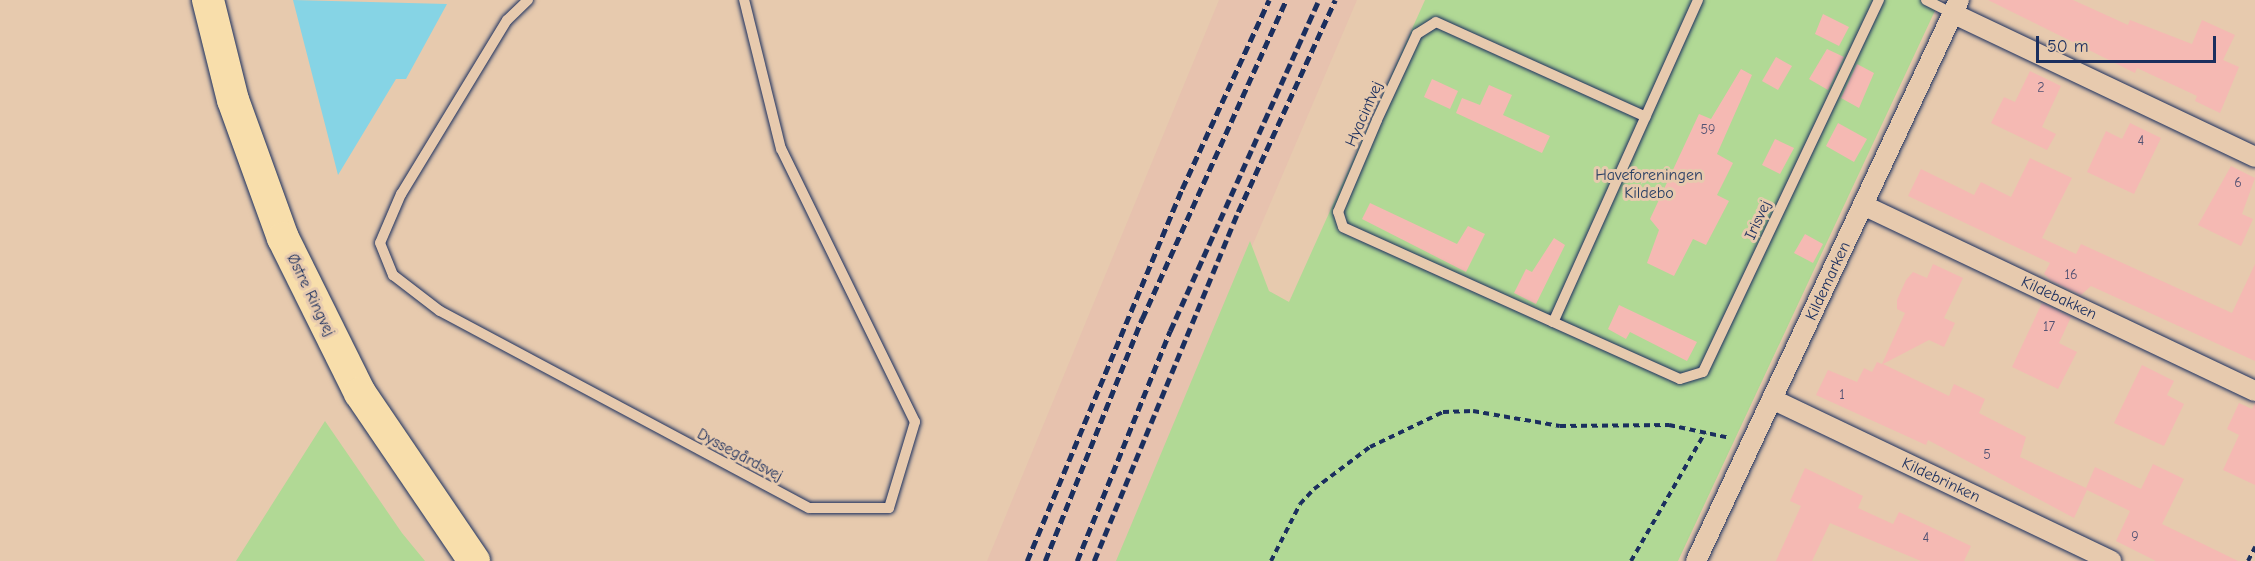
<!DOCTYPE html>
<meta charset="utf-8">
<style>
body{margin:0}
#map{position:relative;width:2255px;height:561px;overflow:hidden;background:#e7caae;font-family:"Comic Neue",sans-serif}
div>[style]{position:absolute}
.built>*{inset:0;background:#e7c2ae}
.green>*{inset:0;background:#b1d995}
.water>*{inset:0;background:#86d4e5}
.building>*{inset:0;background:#f5b9b3}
.path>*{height:4px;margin-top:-2px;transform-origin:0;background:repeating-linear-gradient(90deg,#1b2f5e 0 6px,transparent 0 10.5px)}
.roads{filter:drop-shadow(0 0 2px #1b2f5e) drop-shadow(0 0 2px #1b2f5e)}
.lane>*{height:10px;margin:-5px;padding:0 5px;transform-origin:5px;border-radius:5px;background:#e7caae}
.street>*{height:20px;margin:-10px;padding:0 10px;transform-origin:10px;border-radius:10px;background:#e7caae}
.primary>*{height:32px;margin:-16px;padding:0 16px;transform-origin:16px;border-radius:16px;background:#f8deab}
.rail>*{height:4.5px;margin-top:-2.25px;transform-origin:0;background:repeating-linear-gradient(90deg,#1b2f5e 0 9px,transparent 0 13.5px)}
span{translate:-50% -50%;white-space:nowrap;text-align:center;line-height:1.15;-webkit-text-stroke:6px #e7caae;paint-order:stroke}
.number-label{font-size:14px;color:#525273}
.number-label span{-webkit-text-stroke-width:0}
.street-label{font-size:16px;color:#1b2f5e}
.park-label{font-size:16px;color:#2a4064}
.scale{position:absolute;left:2036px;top:36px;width:180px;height:27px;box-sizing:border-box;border:3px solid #1b2f5e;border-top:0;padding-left:8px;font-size:18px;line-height:21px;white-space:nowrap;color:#1b2f5e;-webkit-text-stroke:4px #e7caae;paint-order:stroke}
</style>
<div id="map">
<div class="built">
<div style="clip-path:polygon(1219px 0,1357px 0,1118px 561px,987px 561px)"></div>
</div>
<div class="green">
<div style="clip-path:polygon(1425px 0,1940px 0,1678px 561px,1116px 561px,1250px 241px,1269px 291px,1289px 302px)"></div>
<div style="clip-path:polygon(325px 421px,402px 533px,425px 561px,236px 561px)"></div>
</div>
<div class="water">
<div style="clip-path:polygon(293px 0,447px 4px,406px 79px,396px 79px,338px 175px)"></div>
</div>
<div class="building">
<div style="clip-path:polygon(1988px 0,2073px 0,2128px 25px,2130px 20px,2192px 44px,2202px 20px,2235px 35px,2223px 60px,2239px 67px,2220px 113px,2195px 101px,2197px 96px,2137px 68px,2135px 73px)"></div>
<div style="clip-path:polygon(1823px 14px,1849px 27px,1839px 46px,1815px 34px)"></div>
<div style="clip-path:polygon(1827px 49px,1844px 57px,1828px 90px,1809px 79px)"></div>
<div style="clip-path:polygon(1776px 57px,1792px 66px,1778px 90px,1762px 81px)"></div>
<div style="clip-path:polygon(1857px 64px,1874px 73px,1859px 108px,1841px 98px)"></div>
<div style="clip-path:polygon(1741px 69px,1752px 75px,1717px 154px,1733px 163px,1717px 195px,1729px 201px,1706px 245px,1693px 239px,1674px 276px,1647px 263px,1659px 230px,1650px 219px,1699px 114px,1711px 119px)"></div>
<div style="clip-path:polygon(2030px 71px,2061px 86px,2042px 127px,2056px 134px,2047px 150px,1991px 123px,2004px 97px,2015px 102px)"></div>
<div style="clip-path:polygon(1432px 79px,1458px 91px,1450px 109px,1424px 97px)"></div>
<div style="clip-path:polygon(1489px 85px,1512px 95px,1503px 115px,1550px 136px,1542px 153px,1456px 113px,1462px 98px,1480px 105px)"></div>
<div style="clip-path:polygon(1838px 123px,1867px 139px,1854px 162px,1826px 146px)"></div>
<div style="clip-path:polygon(2130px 123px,2161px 138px,2134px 194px,2087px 172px,2106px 131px,2122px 139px)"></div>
<div style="clip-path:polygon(1775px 139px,1794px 148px,1780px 174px,1762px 165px)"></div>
<div style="clip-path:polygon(2030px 158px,2072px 178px,2042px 238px,2076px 254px,2081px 244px,2232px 313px,2255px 264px,2255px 361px,2091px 286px,2081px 295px,2052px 281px,2044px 274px,2050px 263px,1908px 196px,1921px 169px,1974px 195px,1981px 182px,2011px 197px)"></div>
<div style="clip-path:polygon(2231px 166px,2255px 178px,2242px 214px,2253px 219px,2241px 246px,2198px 225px)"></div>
<div style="clip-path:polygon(1370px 203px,1457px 244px,1468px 226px,1485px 234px,1466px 272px,1362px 219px)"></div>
<div style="clip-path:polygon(1805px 234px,1823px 244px,1813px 263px,1794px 253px)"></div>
<div style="clip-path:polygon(1554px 238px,1565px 245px,1536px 304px,1514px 293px,1526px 269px,1532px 272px)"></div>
<div style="clip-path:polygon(1933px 264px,1963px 278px,1944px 318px,1955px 323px,1944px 347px,1929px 340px,1883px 364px,1949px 396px,1954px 384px,1985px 399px,1979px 413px,2026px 437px,2020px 457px,2086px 488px,2095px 467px,2141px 489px,2153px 464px,2184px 479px,2162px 524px,2238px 561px,2156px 561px,2116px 541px,2130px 511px,2087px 490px,2074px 518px,1928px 440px,1926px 445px,1816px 395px,1828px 370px,1857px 382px,1864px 368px,1872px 372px,1877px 362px,1882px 364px,1905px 313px,1897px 309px,1897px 300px,1906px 280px,1913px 272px,1927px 278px)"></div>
<div style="clip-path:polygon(2042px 303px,2071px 317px,2059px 343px,2077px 352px,2058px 389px,2012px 367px)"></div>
<div style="clip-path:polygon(1619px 305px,1697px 342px,1687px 361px,1630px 332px,1626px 339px,1608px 329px)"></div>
<div style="clip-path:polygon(2142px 365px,2174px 381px,2167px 395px,2184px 404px,2164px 446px,2114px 423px)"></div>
<div style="clip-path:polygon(2239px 403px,2252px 409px,2255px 403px,2255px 485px,2223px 470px,2239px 435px,2227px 429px)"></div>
<div style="clip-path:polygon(1805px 468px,1863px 496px,1858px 508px,1893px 524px,1899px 512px,1971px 546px,1964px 561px,1921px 561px,1830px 523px,1812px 561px,1776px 561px,1801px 506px,1790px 501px)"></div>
</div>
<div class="path">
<div style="left:1271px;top:561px;width:64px;rotate:-63deg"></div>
<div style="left:1300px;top:504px;width:21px;rotate:-47deg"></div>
<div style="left:1314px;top:489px;width:70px;rotate:-36.9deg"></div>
<div style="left:1370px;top:447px;width:81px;rotate:-25.6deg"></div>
<div style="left:1443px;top:412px;width:30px;rotate:-2deg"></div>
<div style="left:1473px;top:411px;width:88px;rotate:9.8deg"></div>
<div style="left:1560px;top:426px;width:109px;rotate:-0.5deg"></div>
<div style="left:1669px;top:425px;width:62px;rotate:12deg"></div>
<div style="left:1631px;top:561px;width:148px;rotate:-60deg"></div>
<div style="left:2248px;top:561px;width:16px;rotate:-63deg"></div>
</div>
<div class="roads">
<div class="lane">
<div style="left:528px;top:0;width:29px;rotate:136deg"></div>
<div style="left:507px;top:20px;width:204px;rotate:121.3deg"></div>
<div style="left:401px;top:194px;width:53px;rotate:113.2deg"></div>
<div style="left:380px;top:243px;width:35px;rotate:68deg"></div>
<div style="left:393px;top:275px;width:59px;rotate:37.5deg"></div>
<div style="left:440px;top:311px;width:418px;rotate:28.1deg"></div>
<div style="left:809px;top:508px;width:80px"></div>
<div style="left:889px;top:508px;width:90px;rotate:-73.2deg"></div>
<div style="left:915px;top:422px;width:304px;rotate:-116.1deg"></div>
<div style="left:781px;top:149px;width:154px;rotate:-103.9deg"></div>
<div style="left:1698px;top:0;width:353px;rotate:114.2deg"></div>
<div style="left:1553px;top:322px;width:139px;rotate:24.2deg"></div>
<div style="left:1680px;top:379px;width:24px;rotate:-17deg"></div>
<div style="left:1703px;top:372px;width:412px;rotate:-64.7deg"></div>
<div style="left:1926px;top:0;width:29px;rotate:27deg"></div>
<div style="left:1553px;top:322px;width:230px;rotate:-155.7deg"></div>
<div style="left:1343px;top:227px;width:16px;rotate:-108deg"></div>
<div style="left:1338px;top:212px;width:100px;rotate:-67deg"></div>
<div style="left:1377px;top:120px;width:95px;rotate:-65.1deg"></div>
<div style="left:1417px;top:34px;width:22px;rotate:-32deg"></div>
<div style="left:1436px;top:22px;width:230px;rotate:24.3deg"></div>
</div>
<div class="street">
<div style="left:1952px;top:13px;width:335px;rotate:25.4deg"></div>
<div style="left:1863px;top:205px;width:434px;rotate:25.4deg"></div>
<div style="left:1772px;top:399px;width:376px;rotate:25.5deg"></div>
<div style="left:1696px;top:561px;width:620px;rotate:-64.88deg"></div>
</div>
<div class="primary">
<div style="left:208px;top:0;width:103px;rotate:76deg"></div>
<div style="left:233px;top:100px;width:147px;rotate:70.1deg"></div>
<div style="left:283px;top:238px;width:173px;rotate:63.6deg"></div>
<div style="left:360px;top:393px;width:203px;rotate:55.8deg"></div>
</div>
</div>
<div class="rail">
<div style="left:1027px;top:561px;width:403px;rotate:-67.4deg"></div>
<div style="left:1182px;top:189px;width:208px;rotate:-65.3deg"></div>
<div style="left:1045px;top:561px;width:261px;rotate:-68.2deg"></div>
<div style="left:1142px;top:319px;width:350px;rotate:-65.7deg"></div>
<div style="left:1077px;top:561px;width:248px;rotate:-68deg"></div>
<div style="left:1170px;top:331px;width:363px;rotate:-65.8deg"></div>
<div style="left:1094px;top:561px;width:378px;rotate:-67.6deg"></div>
<div style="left:1238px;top:212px;width:233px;rotate:-65.4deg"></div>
</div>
<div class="number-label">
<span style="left:2041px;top:88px">2</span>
<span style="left:1708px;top:130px">59</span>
<span style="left:2141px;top:141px">4</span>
<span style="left:2238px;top:183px">6</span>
<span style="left:2071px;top:275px">16</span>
<span style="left:2049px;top:327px">17</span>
<span style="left:1842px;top:395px">1</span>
<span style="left:1987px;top:455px">5</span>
<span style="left:2135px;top:537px">9</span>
<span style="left:1926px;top:538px">4</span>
</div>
<div class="street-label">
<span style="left:1364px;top:114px;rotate:-66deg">Hyacintvej</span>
<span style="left:1758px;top:220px;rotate:-65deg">Irisvej</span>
<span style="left:1828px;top:281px;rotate:-65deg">Kildemarken</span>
<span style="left:311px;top:295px;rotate:64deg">Østre Ringvej</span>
<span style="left:2059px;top:298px;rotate:25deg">Kildebakken</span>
<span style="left:740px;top:455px;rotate:28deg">Dyssegårdsvej</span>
<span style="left:1941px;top:480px;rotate:25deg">Kildebrinken</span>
</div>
<div class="park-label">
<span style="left:1649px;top:184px">Haveforeningen<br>Kildebo</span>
</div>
<div class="scale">50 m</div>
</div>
